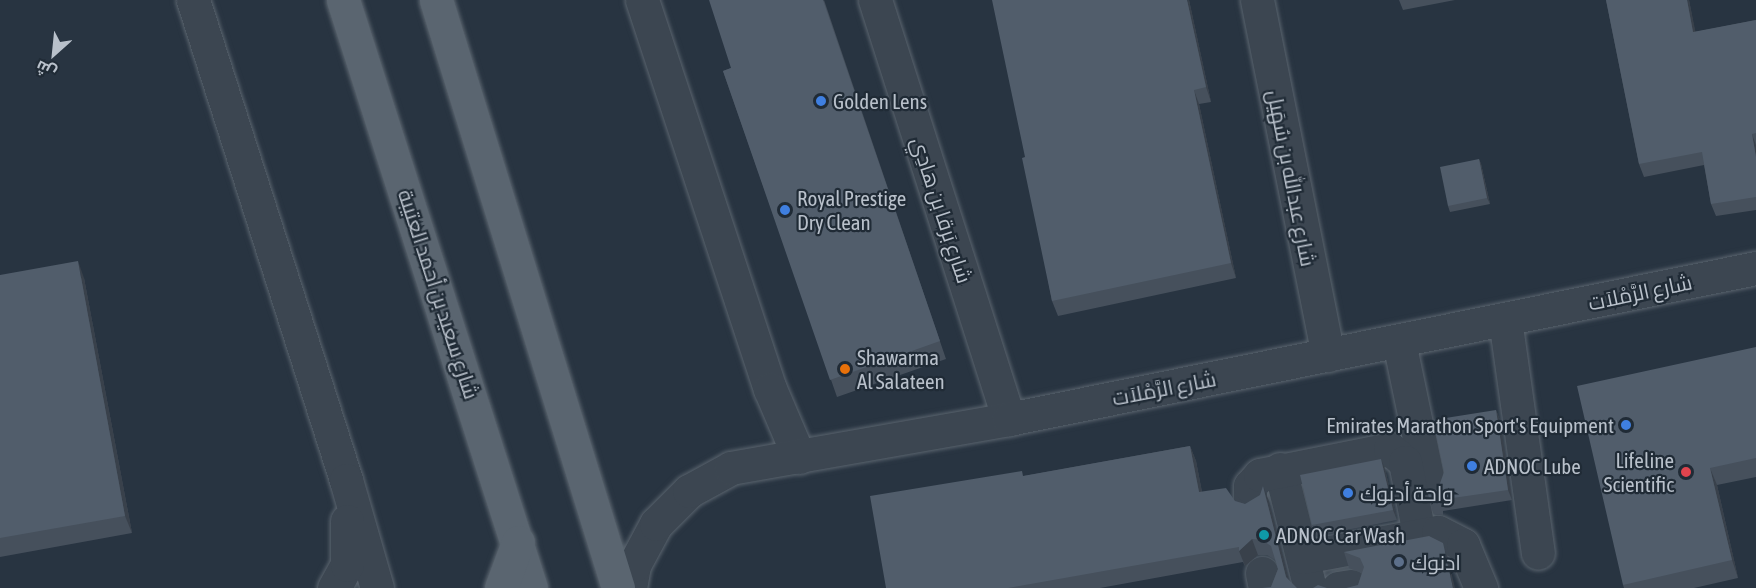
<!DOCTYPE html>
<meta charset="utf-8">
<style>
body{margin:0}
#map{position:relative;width:1756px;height:588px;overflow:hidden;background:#283441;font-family:"Asap Condensed",Cairo,sans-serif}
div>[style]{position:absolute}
.roads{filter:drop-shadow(0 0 2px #5a646e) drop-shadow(0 0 2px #5a646e)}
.minor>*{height:33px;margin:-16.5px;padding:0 16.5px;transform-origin:16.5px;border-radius:16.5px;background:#3c4651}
.major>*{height:33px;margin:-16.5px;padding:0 16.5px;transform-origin:16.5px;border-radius:16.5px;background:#5a6570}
.wall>*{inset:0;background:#46505c}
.shaded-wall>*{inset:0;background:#39414b}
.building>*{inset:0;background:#515d6b}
.dots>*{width:16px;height:16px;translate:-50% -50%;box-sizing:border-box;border:3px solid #202b36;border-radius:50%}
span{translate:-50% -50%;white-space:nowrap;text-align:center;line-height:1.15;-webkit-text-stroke:4.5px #202b36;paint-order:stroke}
.poi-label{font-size:21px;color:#b9c1cb}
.left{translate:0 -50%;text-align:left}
.right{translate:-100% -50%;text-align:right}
.street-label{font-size:21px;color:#b9c1cb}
.north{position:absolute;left:24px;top:24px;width:60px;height:60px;-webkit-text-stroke:4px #202b36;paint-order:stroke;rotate:207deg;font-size:16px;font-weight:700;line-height:24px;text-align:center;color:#b9c1cb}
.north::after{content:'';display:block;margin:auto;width:21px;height:27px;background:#b9c1cb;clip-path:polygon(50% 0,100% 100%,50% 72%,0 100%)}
</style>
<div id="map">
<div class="roads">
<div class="minor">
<div style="left:193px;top:0;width:504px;rotate:72.32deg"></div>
<div style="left:346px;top:480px;width:112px;rotate:74deg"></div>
<div style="left:642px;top:0;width:410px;rotate:71.8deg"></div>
<div style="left:770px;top:389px;width:74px;rotate:66.9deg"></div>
<div style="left:875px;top:0;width:440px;rotate:72.3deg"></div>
<div style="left:1257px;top:0;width:362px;rotate:78.7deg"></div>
<div style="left:1505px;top:319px;width:236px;rotate:82deg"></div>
<div style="left:1399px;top:342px;width:147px;rotate:78.2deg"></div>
<div style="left:1280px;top:469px;width:123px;rotate:75.9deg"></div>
<div style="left:1250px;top:501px;width:15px;rotate:-90deg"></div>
<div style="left:1250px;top:486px;width:15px;rotate:-48deg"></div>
<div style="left:1260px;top:475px;width:133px;rotate:-11.3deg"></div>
<div style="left:1390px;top:449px;width:20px;rotate:41deg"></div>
<div style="left:1405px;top:462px;width:73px;rotate:79deg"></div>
<div style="left:1303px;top:557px;width:137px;rotate:-10.5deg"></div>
<div style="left:1438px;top:532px;width:28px;rotate:27deg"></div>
<div style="left:1463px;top:545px;width:47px;rotate:67.3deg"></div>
<div style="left:1262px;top:573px;width:15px;rotate:79deg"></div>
<div style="left:334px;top:588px;width:26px;rotate:-61deg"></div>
<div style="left:347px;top:565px;width:44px;rotate:-90deg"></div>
<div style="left:630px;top:588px;width:23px;rotate:-80deg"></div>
<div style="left:634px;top:565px;width:47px;rotate:-61.8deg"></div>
<div style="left:656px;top:524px;width:47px;rotate:-45deg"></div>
<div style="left:689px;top:491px;width:48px;rotate:-28.7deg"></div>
<div style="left:731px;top:468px;width:282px;rotate:-10deg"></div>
<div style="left:1009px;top:419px;width:762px;rotate:-11.43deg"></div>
<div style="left:1338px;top:588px;width:13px;rotate:-9deg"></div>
</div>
<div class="major">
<div style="left:343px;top:0;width:617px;rotate:72.27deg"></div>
<div style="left:436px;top:0;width:616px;rotate:72.8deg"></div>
<div style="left:501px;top:588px;width:49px;rotate:-69.7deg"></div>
</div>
</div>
<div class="wall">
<div style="clip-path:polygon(824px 0,946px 359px,837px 397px,723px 71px,731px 68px)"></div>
<div style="clip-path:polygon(1189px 0,1211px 102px,1199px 104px,1236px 278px,1058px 316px,1052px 301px,1025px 157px)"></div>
<div style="clip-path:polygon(1399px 0,1455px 0,1403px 10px)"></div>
<div style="clip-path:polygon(1606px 0,1689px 0,1695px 32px,1756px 20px,1756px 210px,1716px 216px,1711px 204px,1704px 165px,1644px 177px,1639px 164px)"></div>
<div style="clip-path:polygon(1479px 159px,1481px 164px,1490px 204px,1450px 212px,1448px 206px)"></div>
<div style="clip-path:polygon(0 275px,84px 278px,132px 533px,0 557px)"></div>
<div style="clip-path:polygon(1756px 347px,1756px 477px,1717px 485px,1738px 578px,1694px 588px,1624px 588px,1623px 585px)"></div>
<div style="clip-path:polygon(1496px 410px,1500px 420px,1512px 500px,1443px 511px,1443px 515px,1434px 514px,1430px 503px,1438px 489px)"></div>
<div style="clip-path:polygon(1190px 446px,1196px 461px,1202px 492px,1245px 504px,1269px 501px,1289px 580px,1271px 587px,1278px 569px,1275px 560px,1267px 555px,1258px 555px,1245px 566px,1243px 562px,1100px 588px,886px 588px,1024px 476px)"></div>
<div style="clip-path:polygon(1385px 469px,1397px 520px,1316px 536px,1312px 525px)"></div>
<div style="clip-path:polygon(1443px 543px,1448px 559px,1358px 585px,1362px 573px,1349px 568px,1344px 552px)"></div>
</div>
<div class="shaded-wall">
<div style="clip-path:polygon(1187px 0,1189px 0,1211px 102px,1206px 87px)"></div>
<div style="clip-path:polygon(1687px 0,1689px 0,1698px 44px,1693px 32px)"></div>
<div style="clip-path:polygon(1194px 90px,1199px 104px,1236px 278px,1231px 263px)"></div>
<div style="clip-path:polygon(1752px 134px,1756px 145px,1756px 157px)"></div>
<div style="clip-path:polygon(1479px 159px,1481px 164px,1490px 204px,1487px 198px)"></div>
<div style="clip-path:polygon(78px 261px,84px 278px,132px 533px,125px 516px)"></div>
<div style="clip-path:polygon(1496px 410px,1500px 420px,1512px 500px,1508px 490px)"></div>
<div style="clip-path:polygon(1190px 446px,1196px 461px,1205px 508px,1199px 492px)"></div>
<div style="clip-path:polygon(1381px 459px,1385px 469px,1397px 520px,1393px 510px)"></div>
<div style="clip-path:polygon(1710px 468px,1717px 485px,1738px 578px,1732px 560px)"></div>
<div style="clip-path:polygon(1263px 486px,1269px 501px,1291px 588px,1286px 577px)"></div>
<div style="clip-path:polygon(1252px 539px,1258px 555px,1245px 566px,1239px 551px)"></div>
<div style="clip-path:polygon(1443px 543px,1448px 559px,1455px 588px,1453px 588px)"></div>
</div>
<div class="building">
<div style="clip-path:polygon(709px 0,823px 0,940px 341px,830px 380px,723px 71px,731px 68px)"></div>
<div style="clip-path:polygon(992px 0,1187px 0,1206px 87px,1194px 90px,1231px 263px,1052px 301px,1022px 158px,1025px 157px)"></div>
<div style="clip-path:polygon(1606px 0,1687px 0,1693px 32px,1756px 20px,1756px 133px,1752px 134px,1756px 157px,1756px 197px,1711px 204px,1702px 152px,1639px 164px)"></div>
<div style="clip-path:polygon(1479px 159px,1487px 198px,1448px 206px,1440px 167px)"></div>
<div style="clip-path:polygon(78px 261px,125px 516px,0 538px,0 275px)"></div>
<div style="clip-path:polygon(1756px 347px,1756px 458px,1710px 468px,1732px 560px,1623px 585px,1577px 386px)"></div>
<div style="clip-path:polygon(1496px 410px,1508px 490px,1439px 500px,1440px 504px,1430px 503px,1428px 494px,1438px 489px,1444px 472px,1433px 420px)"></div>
<div style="clip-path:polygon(1190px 446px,1199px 492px,1226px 488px,1235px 501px,1245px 504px,1260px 495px,1263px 486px,1286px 577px,1297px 588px,1262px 588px,1271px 587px,1278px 569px,1271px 546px,1262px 540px,1252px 539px,1239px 551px,1239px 547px,1008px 588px,886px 588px,870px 496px,1022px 471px,1023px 476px)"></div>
<div style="clip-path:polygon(1381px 459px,1393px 510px,1312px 525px,1300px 475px)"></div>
<div style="clip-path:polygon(1429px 536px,1443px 543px,1453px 588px,1346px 588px,1358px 585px,1364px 567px,1360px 558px,1344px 552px)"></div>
<div style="clip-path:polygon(1318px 585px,1327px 588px,1313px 588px)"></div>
</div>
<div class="dots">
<div style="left:821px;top:101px;background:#3f7fe0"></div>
<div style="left:785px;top:210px;background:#3f7fe0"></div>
<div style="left:845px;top:369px;background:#e8710a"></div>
<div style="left:1626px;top:425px;background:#3f7fe0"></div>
<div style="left:1472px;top:466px;background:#3f7fe0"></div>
<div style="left:1686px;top:472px;background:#e0444e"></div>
<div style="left:1348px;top:493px;background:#3f7fe0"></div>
<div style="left:1264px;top:535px;background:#0f9aa8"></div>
<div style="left:1399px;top:562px;background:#5c6f8a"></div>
</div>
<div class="poi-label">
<span class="left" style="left:833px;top:101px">Golden Lens</span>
<span class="left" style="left:797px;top:210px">Royal Prestige<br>Dry Clean</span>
<span class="left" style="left:857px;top:369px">Shawarma<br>Al Salateen</span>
<span class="right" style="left:1614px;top:425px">Emirates Marathon Sport's Equipment</span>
<span class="right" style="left:1674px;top:472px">Lifeline<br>Scientific</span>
<span class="left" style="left:1484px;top:466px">ADNOC Lube</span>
<span class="left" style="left:1360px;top:493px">واحة أدنوك</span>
<span class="left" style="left:1276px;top:535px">ADNOC Car Wash</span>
<span class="left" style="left:1411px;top:562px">ادنوك</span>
</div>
<div class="street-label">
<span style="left:1292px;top:178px;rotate:79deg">شارع عبدالله بن سُهَيل</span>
<span style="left:942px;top:210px;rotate:72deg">شارع بَرقا بن هادِي</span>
<span style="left:1640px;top:292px;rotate:-12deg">شارع الرَّمْلاَت</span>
<span style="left:439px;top:294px;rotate:72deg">شارع سعيد بن أحمد العتيبة</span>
<span style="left:1164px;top:388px;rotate:-11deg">شارع الرَّمْلاَت</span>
</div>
<div class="north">ش</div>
</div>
